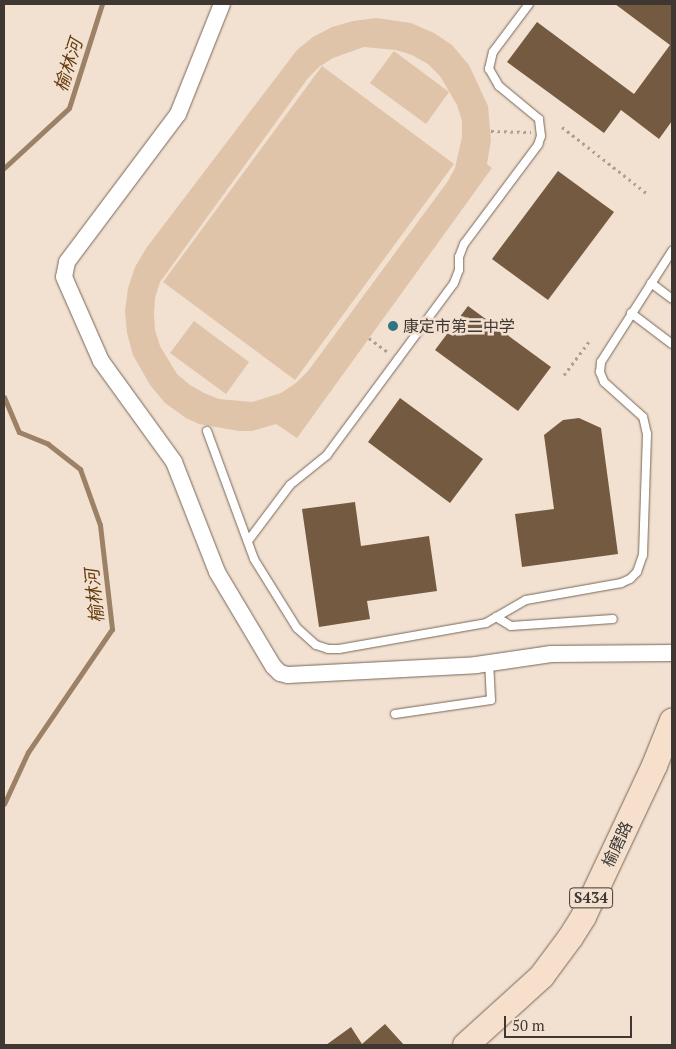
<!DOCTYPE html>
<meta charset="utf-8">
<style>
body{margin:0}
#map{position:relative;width:676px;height:1049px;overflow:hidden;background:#f2e0d0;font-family:"PT Serif","Noto Sans SC",serif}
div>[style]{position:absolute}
.green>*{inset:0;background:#dfc4aa}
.stream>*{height:5px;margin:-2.5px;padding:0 2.5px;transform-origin:2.5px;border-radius:2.5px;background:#9c8166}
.building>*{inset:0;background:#745a41}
.path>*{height:3px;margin-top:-1.5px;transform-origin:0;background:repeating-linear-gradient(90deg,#ac9f93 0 2.5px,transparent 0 6.5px)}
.roads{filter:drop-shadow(0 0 1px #776759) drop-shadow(0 0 1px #776759)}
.service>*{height:8px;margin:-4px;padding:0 4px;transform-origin:4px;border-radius:4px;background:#fff}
.minor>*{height:16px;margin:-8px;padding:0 8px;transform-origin:8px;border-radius:8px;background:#fff}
.primary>*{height:25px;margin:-12.5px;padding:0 12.5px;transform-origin:12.5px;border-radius:12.5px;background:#f7e0cb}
.dots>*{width:14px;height:14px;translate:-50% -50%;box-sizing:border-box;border:2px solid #f2e0d0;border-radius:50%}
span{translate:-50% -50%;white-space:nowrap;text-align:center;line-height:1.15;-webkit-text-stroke:5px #f2e0d0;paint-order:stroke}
.shield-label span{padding:1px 4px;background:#f2e0d0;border:1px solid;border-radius:4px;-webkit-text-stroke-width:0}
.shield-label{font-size:15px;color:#3f3832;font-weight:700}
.poi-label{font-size:16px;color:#3f3832}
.left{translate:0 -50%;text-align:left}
.street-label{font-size:16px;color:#3f3832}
.water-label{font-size:18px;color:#643c0d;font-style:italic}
.frame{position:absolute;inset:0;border:5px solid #3f3832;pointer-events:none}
.scale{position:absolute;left:504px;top:1016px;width:128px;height:22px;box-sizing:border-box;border:2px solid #3f3832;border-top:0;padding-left:6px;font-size:15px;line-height:18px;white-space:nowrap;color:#3f3832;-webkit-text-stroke:4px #f2e0d0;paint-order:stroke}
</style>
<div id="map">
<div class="green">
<div style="clip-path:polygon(evenodd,376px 18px,411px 23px,434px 33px,452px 45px,469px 65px,488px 106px,491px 140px,487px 164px,492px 168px,297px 438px,276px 424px,252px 431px,239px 431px,199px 424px,186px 418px,165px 403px,150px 385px,133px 355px,127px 333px,125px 311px,128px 288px,135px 267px,147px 247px,297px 50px,313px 37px,332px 27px,353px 21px,376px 18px,364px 47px,396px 50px,412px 55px,428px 64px,440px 76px,457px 105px,462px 121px,462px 137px,455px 168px,448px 181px,308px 371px,296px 383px,281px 393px,252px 402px,219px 399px,204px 393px,190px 385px,177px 374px,160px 346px,155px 330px,154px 313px,155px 298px,160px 282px,308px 78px,319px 67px,333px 58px,364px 47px)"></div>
<div style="clip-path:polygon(394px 51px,449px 92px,426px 124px,370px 83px)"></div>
<div style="clip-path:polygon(322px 66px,454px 164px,295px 380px,163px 282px)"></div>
<div style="clip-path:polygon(194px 321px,249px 362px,226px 394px,170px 353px)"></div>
</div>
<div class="stream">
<div style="left:4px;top:168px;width:88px;rotate:-42.7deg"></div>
<div style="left:69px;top:108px;width:109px;rotate:-72.4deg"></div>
<div style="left:4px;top:397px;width:38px;rotate:67deg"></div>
<div style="left:19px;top:432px;width:31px;rotate:22deg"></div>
<div style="left:48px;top:444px;width:41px;rotate:38deg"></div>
<div style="left:80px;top:469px;width:59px;rotate:70.3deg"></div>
<div style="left:100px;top:525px;width:105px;rotate:83.4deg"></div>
<div style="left:112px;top:629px;width:149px;rotate:124.3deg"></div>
<div style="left:28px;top:752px;width:57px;rotate:114.8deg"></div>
</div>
<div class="building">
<div style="clip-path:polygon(615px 4px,672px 4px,672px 121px,659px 139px,621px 110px,604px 133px,507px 62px,537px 22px,634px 94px,670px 45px)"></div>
<div style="clip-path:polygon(558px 171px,614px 212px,548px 300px,492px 259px)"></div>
<div style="clip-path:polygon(468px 306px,551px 367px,518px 411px,435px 350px)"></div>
<div style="clip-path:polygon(400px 398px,483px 459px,450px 503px,368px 442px)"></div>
<div style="clip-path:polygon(579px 418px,601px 428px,618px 554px,522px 567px,515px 514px,554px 509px,544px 435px,563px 420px)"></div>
<div style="clip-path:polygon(355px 502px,361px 546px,429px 536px,437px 591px,367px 601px,370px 619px,319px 627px,302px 509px)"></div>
<div style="clip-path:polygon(385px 1024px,404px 1045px,326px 1045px,351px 1027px,362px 1044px)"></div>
</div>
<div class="path">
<div style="left:562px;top:127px;width:110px;rotate:38deg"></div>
<div style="left:491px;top:131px;width:40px;rotate:1.4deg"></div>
<div style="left:369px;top:338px;width:25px;rotate:37deg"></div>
<div style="left:564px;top:375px;width:45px;rotate:-53.1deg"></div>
</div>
<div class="roads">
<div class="service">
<div style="left:651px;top:283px;width:26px;rotate:37deg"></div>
<div style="left:631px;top:313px;width:51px;rotate:37.1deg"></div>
<div style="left:207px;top:431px;width:136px;rotate:69.8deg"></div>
<div style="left:254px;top:559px;width:81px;rotate:58.1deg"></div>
<div style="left:297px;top:628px;width:25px;rotate:42deg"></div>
<div style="left:316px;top:645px;width:13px;rotate:18deg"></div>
<div style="left:328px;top:649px;width:11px"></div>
<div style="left:339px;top:649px;width:149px;rotate:-10deg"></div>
<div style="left:486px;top:623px;width:46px;rotate:-29.9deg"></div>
<div style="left:526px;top:600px;width:97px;rotate:-10.1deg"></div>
<div style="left:621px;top:583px;width:10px;rotate:-24deg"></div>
<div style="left:630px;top:579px;width:10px;rotate:-45deg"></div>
<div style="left:637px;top:572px;width:18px;rotate:-71deg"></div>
<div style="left:643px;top:555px;width:121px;rotate:-88.1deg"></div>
<div style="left:647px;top:434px;width:17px;rotate:-103deg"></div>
<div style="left:643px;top:417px;width:52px;rotate:-138.1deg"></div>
<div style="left:604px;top:382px;width:11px;rotate:-112deg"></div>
<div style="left:600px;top:372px;width:10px;rotate:-84deg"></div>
<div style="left:601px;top:362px;width:132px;rotate:-57.4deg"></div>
<div style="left:248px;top:541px;width:70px;rotate:-53.1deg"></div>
<div style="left:290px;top:485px;width:48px;rotate:-39deg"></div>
<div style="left:327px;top:455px;width:119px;rotate:-53.5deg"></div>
<div style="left:398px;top:359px;width:94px;rotate:-53.6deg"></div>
<div style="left:454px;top:283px;width:14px;rotate:-69deg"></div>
<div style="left:459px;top:270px;width:13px;rotate:-90deg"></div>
<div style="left:459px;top:257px;width:14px;rotate:-69deg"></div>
<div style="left:464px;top:244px;width:124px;rotate:-53.2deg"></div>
<div style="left:538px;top:145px;width:9px;rotate:-72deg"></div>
<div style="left:541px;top:136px;width:17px;rotate:-97deg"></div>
<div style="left:539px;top:119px;width:52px;rotate:-140.5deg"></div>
<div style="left:499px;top:86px;width:20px;rotate:-120deg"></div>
<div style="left:489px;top:69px;width:17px;rotate:-77deg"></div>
<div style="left:493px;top:52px;width:60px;rotate:-53.1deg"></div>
<div style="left:496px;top:617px;width:17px;rotate:31deg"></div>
<div style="left:511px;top:626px;width:102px;rotate:-3.9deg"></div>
<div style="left:395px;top:714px;width:97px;rotate:-8.3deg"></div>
<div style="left:491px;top:700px;width:37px;rotate:-93deg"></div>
</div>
<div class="minor">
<div style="left:222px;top:4px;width:118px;rotate:111.8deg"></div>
<div style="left:178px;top:114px;width:185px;rotate:126.9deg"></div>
<div style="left:67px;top:262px;width:15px;rotate:101deg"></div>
<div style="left:64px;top:277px;width:92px;rotate:66.2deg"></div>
<div style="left:101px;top:361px;width:125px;rotate:54.1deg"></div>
<div style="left:174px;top:462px;width:118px;rotate:68.6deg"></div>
<div style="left:217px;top:572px;width:109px;rotate:59.2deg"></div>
<div style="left:273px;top:666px;width:10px;rotate:45deg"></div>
<div style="left:280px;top:673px;width:8px;rotate:14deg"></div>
<div style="left:288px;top:675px;width:188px;rotate:-3deg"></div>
<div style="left:476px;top:665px;width:76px;rotate:-8.3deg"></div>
<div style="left:551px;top:654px;width:121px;rotate:-0.5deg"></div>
</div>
<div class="primary">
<div style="left:465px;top:1045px;width:103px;rotate:-42.2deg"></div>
<div style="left:541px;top:976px;width:49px;rotate:-53.4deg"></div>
<div style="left:570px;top:937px;width:25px;rotate:-58deg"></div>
<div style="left:583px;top:916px;width:167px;rotate:-64.8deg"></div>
<div style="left:654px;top:765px;width:48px;rotate:-68.2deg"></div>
</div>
</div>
<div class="dots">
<div style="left:393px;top:326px;background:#2f7483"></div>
</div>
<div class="shield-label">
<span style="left:591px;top:898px">S434</span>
</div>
<div class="poi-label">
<span class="left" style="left:403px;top:326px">康定市第二中学</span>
</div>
<div class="street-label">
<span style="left:617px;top:844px;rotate:-65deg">榆磨路</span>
</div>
<div class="water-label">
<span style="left:68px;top:65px;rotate:-72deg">榆林河</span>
<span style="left:94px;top:596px;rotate:-96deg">榆林河</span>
</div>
<div class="frame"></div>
<div class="scale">50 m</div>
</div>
